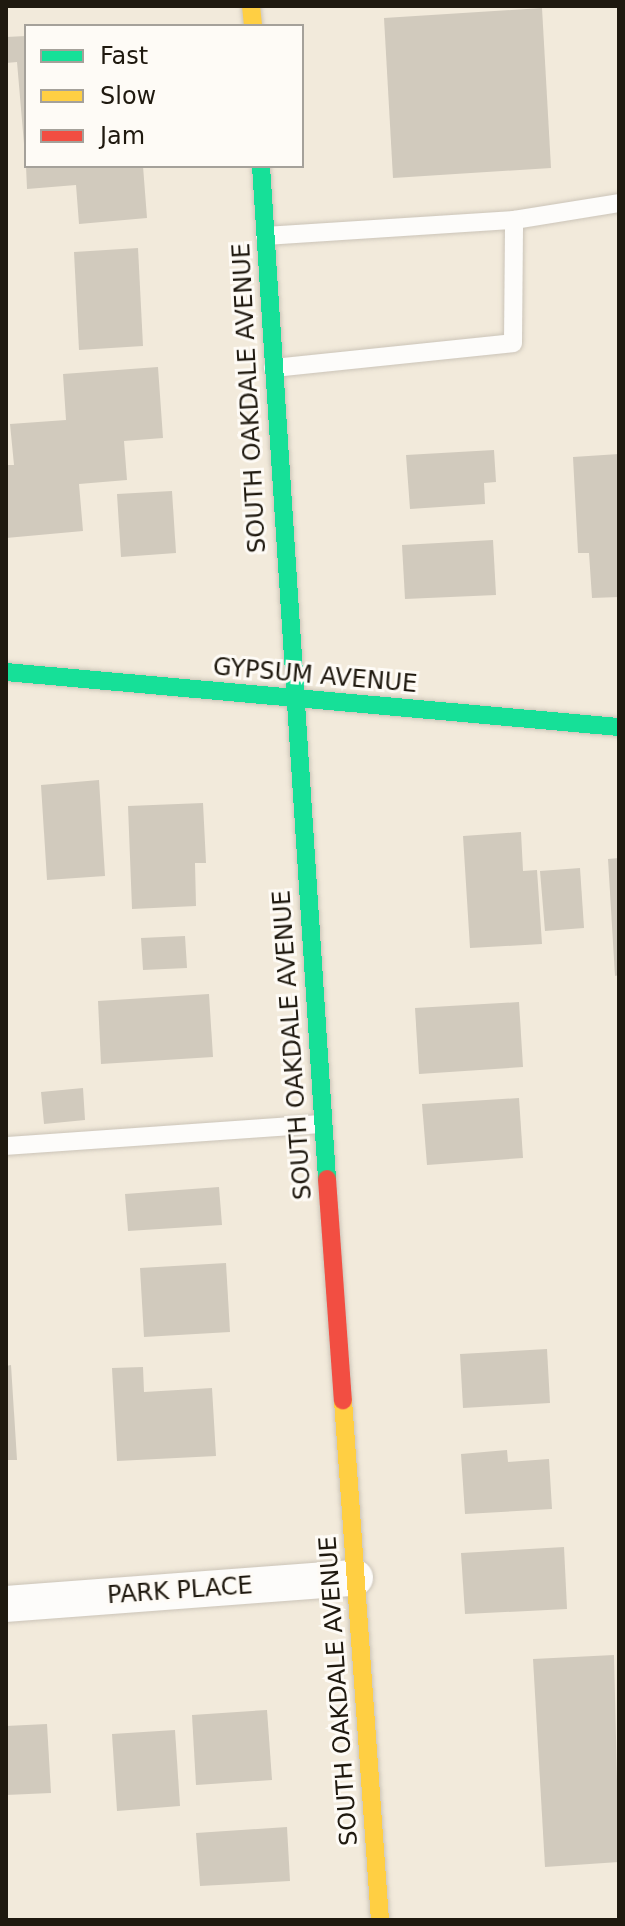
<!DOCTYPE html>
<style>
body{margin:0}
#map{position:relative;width:625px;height:1926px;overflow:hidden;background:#f2eadb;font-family:"DejaVu Sans",sans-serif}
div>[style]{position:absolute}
.building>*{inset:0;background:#d1cabd}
.roads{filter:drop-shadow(0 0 2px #cbc4b8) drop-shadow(0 0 2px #cbc4b8)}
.lane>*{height:18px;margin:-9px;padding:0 9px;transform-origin:9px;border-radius:9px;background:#fdfcfa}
.street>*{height:36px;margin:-18px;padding:0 18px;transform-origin:18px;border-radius:18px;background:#fdfcfa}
.fast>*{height:18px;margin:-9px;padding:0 9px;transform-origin:9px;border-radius:9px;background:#16e098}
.slow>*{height:18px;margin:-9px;padding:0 9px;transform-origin:9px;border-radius:9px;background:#ffcf43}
.jam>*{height:18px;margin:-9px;padding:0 9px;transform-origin:9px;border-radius:9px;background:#f24e42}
span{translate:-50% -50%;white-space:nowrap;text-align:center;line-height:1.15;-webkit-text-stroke:6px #fefbf6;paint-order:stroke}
.street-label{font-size:24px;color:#1f190f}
.frame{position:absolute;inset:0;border:8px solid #1f190f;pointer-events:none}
.legend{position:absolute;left:24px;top:24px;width:280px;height:144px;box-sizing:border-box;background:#fefbf6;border:2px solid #a5a19a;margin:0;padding:10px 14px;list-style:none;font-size:24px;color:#1f190f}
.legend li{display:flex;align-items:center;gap:16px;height:40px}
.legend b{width:40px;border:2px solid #a5a19a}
</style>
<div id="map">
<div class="building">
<div style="clip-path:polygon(542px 8px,551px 168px,393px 178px,384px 18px)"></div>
<div style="clip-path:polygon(26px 36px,26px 144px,24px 144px,17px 62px,6px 63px,6px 37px)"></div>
<div style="clip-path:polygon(26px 166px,143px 166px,147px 218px,79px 224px,76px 185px,27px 189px)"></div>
<div style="clip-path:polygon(138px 248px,143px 346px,79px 350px,74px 252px)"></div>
<div style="clip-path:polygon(158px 367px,163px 438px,124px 441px,127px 480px,79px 484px,83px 531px,6px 538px,6px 465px,14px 465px,10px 424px,66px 420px,63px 374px)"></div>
<div style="clip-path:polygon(494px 450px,496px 482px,484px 483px,485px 504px,410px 509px,406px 455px)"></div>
<div style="clip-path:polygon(619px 454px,619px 597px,592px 598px,589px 553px,578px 553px,573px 457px)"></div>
<div style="clip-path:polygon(172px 491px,176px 553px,121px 557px,117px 494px)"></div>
<div style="clip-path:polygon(493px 540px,496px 595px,405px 599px,402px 545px)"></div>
<div style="clip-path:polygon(99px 780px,105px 876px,47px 880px,41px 785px)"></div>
<div style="clip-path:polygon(203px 803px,206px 863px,195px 863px,196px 906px,132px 909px,128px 806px)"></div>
<div style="clip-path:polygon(521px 832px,523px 871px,537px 870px,542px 944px,470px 948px,463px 836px)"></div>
<div style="clip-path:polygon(619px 858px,619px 975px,615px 976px,608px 859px)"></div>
<div style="clip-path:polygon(580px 868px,584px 928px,545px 931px,540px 871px)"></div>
<div style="clip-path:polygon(185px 936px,187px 968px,143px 970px,141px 938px)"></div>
<div style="clip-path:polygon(209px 994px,213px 1057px,101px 1064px,98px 1001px)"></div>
<div style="clip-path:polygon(519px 1002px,523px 1067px,419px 1074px,415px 1008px)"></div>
<div style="clip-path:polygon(83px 1088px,85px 1120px,44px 1124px,41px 1092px)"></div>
<div style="clip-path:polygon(519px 1098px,523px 1158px,427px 1165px,422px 1104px)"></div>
<div style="clip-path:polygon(219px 1187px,222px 1225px,128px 1231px,125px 1194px)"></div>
<div style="clip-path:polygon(226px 1263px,230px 1332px,144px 1337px,140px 1268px)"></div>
<div style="clip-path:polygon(547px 1349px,550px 1403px,463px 1408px,460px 1354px)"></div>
<div style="clip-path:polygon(11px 1365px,17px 1460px,6px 1460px,6px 1366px)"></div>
<div style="clip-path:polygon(143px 1367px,144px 1392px,212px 1388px,216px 1456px,117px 1461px,112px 1368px)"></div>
<div style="clip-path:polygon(507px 1450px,508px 1462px,549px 1459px,552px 1509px,465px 1514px,461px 1454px)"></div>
<div style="clip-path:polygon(564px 1547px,567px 1609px,465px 1614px,461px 1553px)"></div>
<div style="clip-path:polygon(614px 1655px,619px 1862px,545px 1867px,533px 1659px)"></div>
<div style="clip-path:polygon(267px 1710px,272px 1780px,196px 1785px,192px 1715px)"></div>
<div style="clip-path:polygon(47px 1724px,51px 1793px,6px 1795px,6px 1726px)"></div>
<div style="clip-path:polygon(175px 1730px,180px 1806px,117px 1811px,112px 1734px)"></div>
<div style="clip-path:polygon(287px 1827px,290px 1881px,200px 1886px,196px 1833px)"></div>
</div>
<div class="roads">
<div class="lane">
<div style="left:265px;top:236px;width:250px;rotate:-3.7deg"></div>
<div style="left:514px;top:220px;width:106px;rotate:-9.2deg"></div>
<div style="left:273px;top:368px;width:241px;rotate:-5.9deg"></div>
<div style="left:513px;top:343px;width:123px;rotate:-89.5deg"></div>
<div style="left:6px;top:1146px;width:317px;rotate:-4deg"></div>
</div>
<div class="street">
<div style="left:6px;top:1604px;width:350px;rotate:-4.3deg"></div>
</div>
<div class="fast">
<div style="left:261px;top:166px;width:1015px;rotate:86.27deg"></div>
<div style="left:6px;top:672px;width:615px;rotate:5.13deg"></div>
</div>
<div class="slow">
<div style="left:251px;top:6px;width:20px;rotate:84deg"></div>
<div style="left:343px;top:1400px;width:521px;rotate:85.93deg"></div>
</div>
<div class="jam">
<div style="left:327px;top:1179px;width:222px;rotate:85.9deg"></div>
</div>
</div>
<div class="street-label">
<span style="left:250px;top:398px;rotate:-93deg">SOUTH OAKDALE AVENUE</span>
<span style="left:315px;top:676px;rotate:5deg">GYPSUM AVENUE</span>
<span style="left:293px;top:1045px;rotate:-94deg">SOUTH OAKDALE AVENUE</span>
<span style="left:180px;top:1591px;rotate:-4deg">PARK PLACE</span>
<span style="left:339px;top:1691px;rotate:-94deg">SOUTH OAKDALE AVENUE</span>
</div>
<div class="frame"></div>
<ul class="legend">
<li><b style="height:10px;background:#16e098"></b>Fast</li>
<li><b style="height:10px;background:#ffcf43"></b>Slow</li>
<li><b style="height:10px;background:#f24e42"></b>Jam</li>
</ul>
</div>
